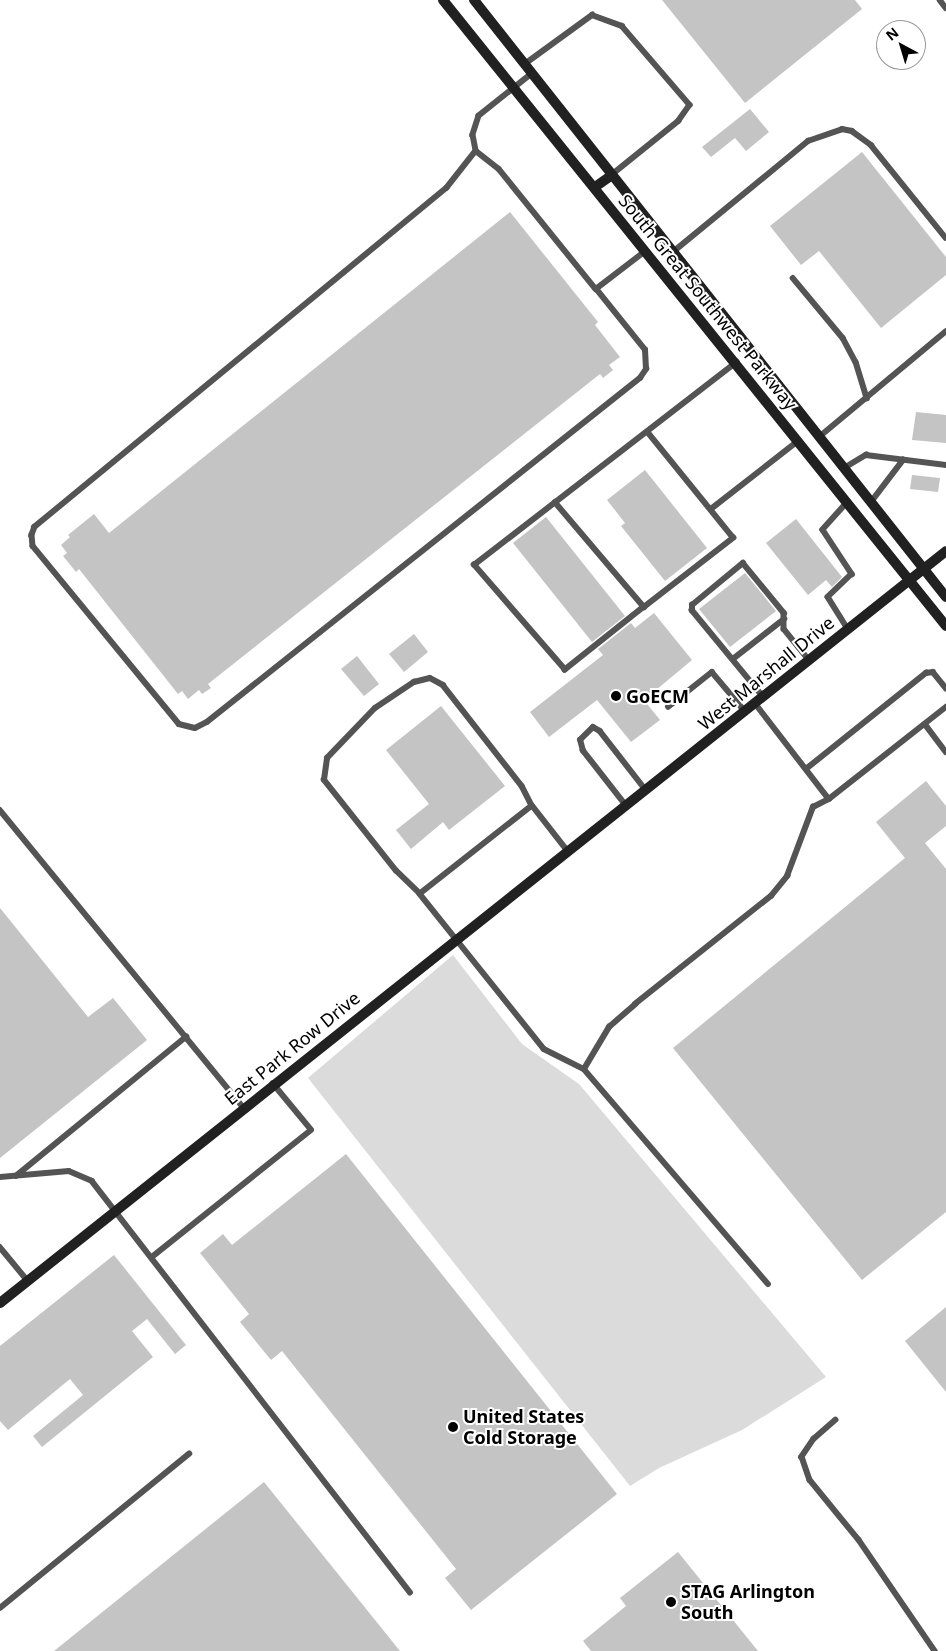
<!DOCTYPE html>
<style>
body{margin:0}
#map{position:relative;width:946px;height:1651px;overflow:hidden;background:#fff;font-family:"Noto Sans",sans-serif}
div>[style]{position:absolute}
.green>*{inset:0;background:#dbdbdb}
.building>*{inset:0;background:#c4c4c4}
.service>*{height:5.5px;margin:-2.75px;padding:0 2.75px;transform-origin:2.75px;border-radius:2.75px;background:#545454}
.secondary>*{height:10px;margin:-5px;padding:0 5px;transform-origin:5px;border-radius:5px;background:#212121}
.dots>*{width:14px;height:14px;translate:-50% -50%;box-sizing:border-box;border:2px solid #fff;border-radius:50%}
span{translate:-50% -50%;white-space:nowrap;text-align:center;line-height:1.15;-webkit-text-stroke:4px #fff;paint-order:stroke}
.street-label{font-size:18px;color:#000}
.poi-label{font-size:18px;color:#000;font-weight:700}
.left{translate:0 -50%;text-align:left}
.north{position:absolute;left:876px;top:20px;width:50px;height:50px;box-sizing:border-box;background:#fff;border:1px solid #999;border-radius:50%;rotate:321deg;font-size:14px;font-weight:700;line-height:20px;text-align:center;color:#000}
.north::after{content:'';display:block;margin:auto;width:18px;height:22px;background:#000;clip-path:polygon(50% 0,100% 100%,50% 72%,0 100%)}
</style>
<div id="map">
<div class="green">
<div style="clip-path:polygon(453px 955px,522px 1044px,579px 1084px,826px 1377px,742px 1430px,659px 1468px,630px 1486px,308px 1078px)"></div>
</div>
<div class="building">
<div style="clip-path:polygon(662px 0,855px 0,862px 9px,745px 103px)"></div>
<div style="clip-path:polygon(750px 109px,769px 132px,746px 151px,735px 138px,711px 157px,702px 147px)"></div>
<div style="clip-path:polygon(862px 152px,946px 257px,946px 275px,881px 328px,819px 251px,801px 265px,770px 226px)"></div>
<div style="clip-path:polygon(510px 212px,598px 322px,595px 325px,620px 357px,609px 365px,613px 370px,603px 378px,600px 374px,208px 684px,211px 688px,202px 694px,199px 690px,188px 699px,182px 691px,178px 694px,79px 569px,76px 572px,63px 556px,67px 553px,61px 545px,70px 537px,68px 535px,94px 514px,109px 533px)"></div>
<div style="clip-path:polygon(916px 412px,946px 415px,946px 443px,912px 440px)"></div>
<div style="clip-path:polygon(645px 470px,707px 548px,665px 581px,621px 526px,625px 523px,607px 500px)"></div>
<div style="clip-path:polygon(912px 475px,940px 478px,938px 492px,910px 489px)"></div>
<div style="clip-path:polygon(546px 517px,625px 616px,592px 642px,513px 543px)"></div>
<div style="clip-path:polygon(796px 519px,842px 577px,832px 587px,826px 580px,808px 595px,766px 543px)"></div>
<div style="clip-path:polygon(745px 573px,776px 611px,730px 647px,699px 609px)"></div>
<div style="clip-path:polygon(654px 613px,692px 660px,644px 700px,660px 720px,631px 742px,597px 700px,549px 737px,530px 712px,603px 655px,598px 649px,631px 623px,635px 628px)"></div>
<div style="clip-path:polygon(414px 634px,428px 652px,404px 672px,389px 654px)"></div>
<div style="clip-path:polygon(357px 656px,379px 684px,364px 696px,341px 669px)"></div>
<div style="clip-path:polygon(441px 706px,505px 786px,449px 830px,443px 822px,411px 849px,396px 830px,429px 804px,386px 750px)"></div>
<div style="clip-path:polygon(926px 781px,946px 806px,946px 826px,925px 843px,946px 869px,946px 1212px,862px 1280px,673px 1048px,905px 858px,876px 822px)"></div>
<div style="clip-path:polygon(0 908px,88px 1017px,113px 998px,147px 1040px,0 1158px)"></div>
<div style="clip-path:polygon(346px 1154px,617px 1494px,471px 1610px,445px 1578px,456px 1569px,282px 1351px,271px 1360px,240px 1322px,249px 1314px,200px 1253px,223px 1234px,232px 1245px)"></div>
<div style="clip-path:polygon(114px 1255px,186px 1345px,175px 1354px,147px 1319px,132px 1331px,153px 1357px,42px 1447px,33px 1436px,83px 1395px,70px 1379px,8px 1430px,0 1421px,0 1346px)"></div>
<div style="clip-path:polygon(946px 1307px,946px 1392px,905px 1341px)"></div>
<div style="clip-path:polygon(264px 1482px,400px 1651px,54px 1651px)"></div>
<div style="clip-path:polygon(678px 1552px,758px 1651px,591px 1651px,583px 1641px,626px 1606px,620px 1598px)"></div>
</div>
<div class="service">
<div style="left:940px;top:0;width:10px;rotate:53deg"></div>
<div style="left:526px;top:63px;width:82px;rotate:-36deg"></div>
<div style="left:592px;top:15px;width:32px;rotate:20deg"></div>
<div style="left:622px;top:26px;width:104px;rotate:49.3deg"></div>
<div style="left:690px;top:105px;width:19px;rotate:125deg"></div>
<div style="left:679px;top:121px;width:86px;rotate:141.1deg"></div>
<div style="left:533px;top:73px;width:69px;rotate:141.5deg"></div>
<div style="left:479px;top:116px;width:20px;rotate:108deg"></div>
<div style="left:473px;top:135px;width:16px;rotate:79deg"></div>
<div style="left:476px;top:151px;width:29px;rotate:38deg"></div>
<div style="left:499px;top:169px;width:154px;rotate:51.1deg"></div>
<div style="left:596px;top:289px;width:59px;rotate:-37.5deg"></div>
<div style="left:476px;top:151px;width:47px;rotate:128.1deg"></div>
<div style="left:447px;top:188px;width:534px;rotate:140.55deg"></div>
<div style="left:35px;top:527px;width:9px;rotate:111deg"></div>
<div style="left:32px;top:535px;width:11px;rotate:85deg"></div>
<div style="left:33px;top:546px;width:230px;rotate:50.6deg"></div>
<div style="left:179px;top:724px;width:16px;rotate:14deg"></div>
<div style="left:195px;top:728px;width:13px;rotate:-27deg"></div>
<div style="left:207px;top:722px;width:553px;rotate:-38.47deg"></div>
<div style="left:640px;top:378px;width:11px;rotate:-56deg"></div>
<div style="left:646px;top:369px;width:19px;rotate:-93deg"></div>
<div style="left:645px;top:350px;width:78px;rotate:-128.8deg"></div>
<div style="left:673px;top:252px;width:175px;rotate:-39.4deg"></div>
<div style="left:808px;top:141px;width:36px;rotate:-19deg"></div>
<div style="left:842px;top:129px;width:10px;rotate:11deg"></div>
<div style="left:852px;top:131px;width:24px;rotate:36deg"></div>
<div style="left:871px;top:145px;width:119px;rotate:51.1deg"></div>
<div style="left:793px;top:278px;width:78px;rotate:50.2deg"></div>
<div style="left:843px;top:338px;width:27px;rotate:62deg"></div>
<div style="left:856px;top:362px;width:38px;rotate:73deg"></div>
<div style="left:819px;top:437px;width:165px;rotate:-39.8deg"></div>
<div style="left:844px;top:468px;width:26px;rotate:-31deg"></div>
<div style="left:866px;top:455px;width:81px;rotate:7.1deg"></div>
<div style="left:555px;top:502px;width:138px;rotate:49.7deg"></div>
<div style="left:644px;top:607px;width:113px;rotate:-37.8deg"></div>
<div style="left:733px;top:538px;width:135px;rotate:-129deg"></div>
<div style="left:871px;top:502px;width:53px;rotate:-52.7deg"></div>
<div style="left:847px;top:503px;width:36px;rotate:132deg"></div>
<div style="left:823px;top:530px;width:53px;rotate:56.6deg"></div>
<div style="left:852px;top:574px;width:33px;rotate:136deg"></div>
<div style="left:828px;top:597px;width:38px;rotate:58deg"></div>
<div style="left:711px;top:509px;width:110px;rotate:-38deg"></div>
<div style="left:644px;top:607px;width:101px;rotate:141.4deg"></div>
<div style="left:565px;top:670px;width:139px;rotate:-130.9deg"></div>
<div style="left:474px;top:565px;width:332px;rotate:-37.7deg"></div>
<div style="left:733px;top:659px;width:65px;rotate:-38.1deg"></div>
<div style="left:763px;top:697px;width:112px;rotate:-129.5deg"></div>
<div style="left:692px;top:611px;width:6px;rotate:-90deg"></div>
<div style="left:692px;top:605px;width:66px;rotate:-39.5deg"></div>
<div style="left:743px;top:563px;width:65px;rotate:50.6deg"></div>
<div style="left:784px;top:613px;width:16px;rotate:90deg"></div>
<div style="left:784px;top:629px;width:40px;rotate:51deg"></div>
<div style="left:755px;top:703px;width:121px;rotate:52.4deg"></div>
<div style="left:668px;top:707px;width:56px;rotate:-38.5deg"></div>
<div style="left:712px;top:672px;width:51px;rotate:49.8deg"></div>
<div style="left:925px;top:724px;width:35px;rotate:53deg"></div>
<div style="left:806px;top:769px;width:154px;rotate:-38.7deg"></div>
<div style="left:926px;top:673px;width:7px;rotate:-8deg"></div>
<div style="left:933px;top:672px;width:21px;rotate:51deg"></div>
<div style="left:626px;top:806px;width:70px;rotate:-128deg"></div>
<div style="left:583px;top:751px;width:11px;rotate:-105deg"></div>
<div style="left:580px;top:740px;width:18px;rotate:-45deg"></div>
<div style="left:593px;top:727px;width:8px;rotate:30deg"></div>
<div style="left:600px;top:731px;width:75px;rotate:52.1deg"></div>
<div style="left:0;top:810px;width:385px;rotate:50.7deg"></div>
<div style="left:568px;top:852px;width:58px;rotate:-128deg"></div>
<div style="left:532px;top:806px;width:142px;rotate:141.8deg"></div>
<div style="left:420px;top:894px;width:198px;rotate:51.3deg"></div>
<div style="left:544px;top:1049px;width:45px;rotate:26.6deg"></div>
<div style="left:584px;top:1069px;width:49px;rotate:-59.2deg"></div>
<div style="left:609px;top:1027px;width:35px;rotate:-41deg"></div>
<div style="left:635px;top:1004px;width:174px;rotate:-38.5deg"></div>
<div style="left:771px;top:896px;width:26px;rotate:-51deg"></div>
<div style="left:787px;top:876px;width:74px;rotate:-69.4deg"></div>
<div style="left:813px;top:807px;width:18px;rotate:-27deg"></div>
<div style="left:829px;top:799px;width:149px;rotate:-38.2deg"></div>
<div style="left:420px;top:894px;width:33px;rotate:-136deg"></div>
<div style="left:396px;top:871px;width:116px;rotate:-128.4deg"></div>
<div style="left:324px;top:780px;width:22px;rotate:-82deg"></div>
<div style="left:327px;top:758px;width:69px;rotate:-46.2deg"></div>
<div style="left:375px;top:708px;width:47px;rotate:-33.7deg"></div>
<div style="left:414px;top:682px;width:16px;rotate:-14deg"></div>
<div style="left:430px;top:678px;width:15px;rotate:28deg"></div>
<div style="left:443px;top:685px;width:128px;rotate:52deg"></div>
<div style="left:522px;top:786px;width:22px;rotate:63deg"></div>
<div style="left:584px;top:1069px;width:283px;rotate:49.4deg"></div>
<div style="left:16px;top:1176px;width:220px;rotate:-39.3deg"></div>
<div style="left:0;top:1177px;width:69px;rotate:-5deg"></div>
<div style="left:69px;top:1171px;width:25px;rotate:23deg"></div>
<div style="left:92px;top:1181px;width:520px;rotate:52.27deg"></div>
<div style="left:0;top:1247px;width:44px;rotate:50.5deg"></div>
<div style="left:152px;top:1257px;width:203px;rotate:-38.6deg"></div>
<div style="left:311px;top:1130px;width:60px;rotate:-129.6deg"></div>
<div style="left:836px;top:1420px;width:29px;rotate:139deg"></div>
<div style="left:814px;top:1439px;width:22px;rotate:124deg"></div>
<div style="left:802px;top:1457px;width:24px;rotate:71deg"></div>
<div style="left:810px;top:1480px;width:77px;rotate:50.8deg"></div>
<div style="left:859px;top:1540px;width:135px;rotate:55.6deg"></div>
<div style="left:0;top:1608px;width:244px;rotate:-39.2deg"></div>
</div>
<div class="secondary">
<div style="left:443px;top:0;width:803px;rotate:51.22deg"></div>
<div style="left:474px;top:0;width:761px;rotate:51.67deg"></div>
<div style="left:595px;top:187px;width:21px;rotate:-35deg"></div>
<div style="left:0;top:1303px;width:1208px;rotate:-38.48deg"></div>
</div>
<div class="dots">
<div style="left:616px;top:696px;background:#000"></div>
<div style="left:453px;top:1427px;background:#000"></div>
<div style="left:671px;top:1602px;background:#000"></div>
</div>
<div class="street-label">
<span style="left:708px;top:302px;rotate:51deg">South Great Southwest Parkway</span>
<span style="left:766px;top:673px;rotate:-39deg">West Marshall Drive</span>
<span style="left:292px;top:1048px;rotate:-39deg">East Park Row Drive</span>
</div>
<div class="poi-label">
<span class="left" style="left:626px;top:696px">GoECM</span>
<span class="left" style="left:463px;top:1427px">United States<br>Cold Storage</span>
<span class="left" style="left:681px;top:1602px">STAG Arlington<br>South</span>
</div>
<div class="north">N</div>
</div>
